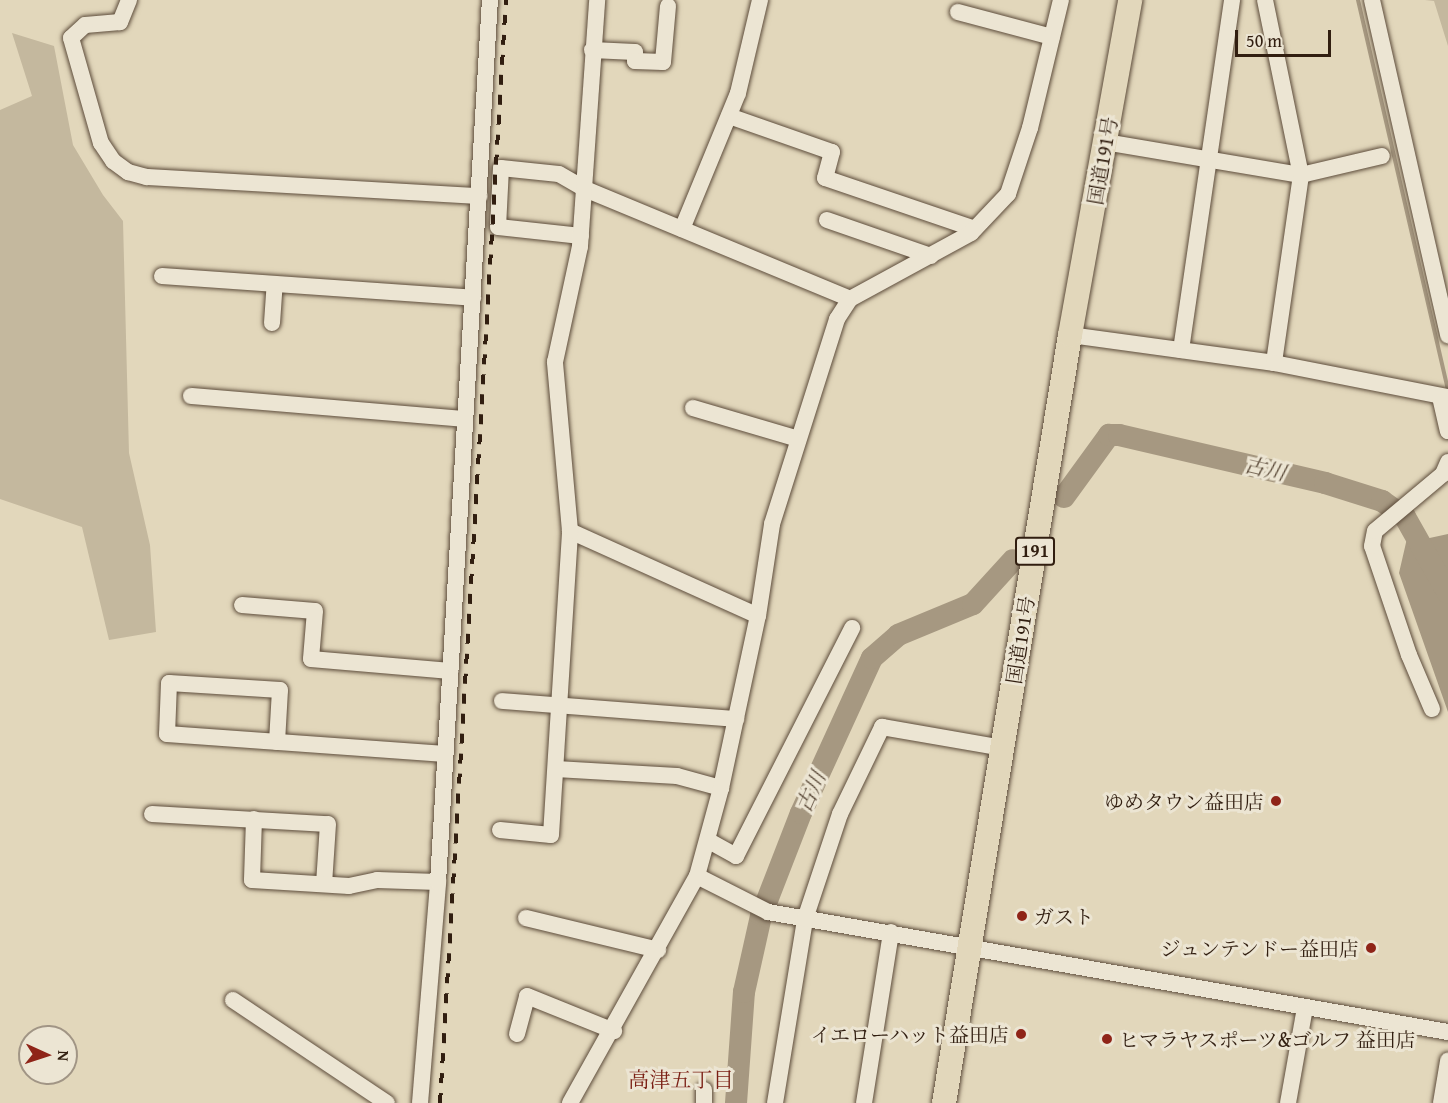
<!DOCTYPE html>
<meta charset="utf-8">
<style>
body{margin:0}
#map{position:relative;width:1448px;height:1103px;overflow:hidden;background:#e2d7bb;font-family:"Gentium Book Plus","Noto Serif JP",serif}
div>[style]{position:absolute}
.green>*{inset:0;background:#c4b89e}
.water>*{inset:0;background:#a69881}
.stream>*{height:4px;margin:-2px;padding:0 2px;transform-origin:2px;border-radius:2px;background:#a69881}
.river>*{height:22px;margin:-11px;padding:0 11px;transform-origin:11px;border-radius:11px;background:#a69881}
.roads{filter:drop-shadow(0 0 2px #5d4c3b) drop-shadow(0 0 2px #5d4c3b)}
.minor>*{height:16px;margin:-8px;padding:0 8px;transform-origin:8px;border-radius:8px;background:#ece5d3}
.highway>*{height:24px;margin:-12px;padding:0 12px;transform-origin:12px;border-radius:12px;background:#e2d7bb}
.rail>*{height:4px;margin-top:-2px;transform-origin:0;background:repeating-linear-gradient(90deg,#311e10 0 10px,transparent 0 20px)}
.dots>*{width:16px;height:16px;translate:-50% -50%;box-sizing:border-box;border:3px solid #ece5d3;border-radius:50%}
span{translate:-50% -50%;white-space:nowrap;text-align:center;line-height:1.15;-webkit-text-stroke:6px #ece5d3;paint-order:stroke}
.shield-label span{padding:2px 4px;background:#ece5d3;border:2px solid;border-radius:4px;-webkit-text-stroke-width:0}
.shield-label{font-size:18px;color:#311e10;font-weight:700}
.street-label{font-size:20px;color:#311e10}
.poi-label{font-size:20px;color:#311e10}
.right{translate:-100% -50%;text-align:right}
.left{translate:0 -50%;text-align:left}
.water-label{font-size:21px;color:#5a4938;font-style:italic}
.neighbourhood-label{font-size:21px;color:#7a1f14}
.north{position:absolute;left:18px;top:1025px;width:60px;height:60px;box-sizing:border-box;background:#ece5d3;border:2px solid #a19585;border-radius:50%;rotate:93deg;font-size:16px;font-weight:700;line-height:24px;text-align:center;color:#311e10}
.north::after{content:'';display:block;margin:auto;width:21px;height:27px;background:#8f2418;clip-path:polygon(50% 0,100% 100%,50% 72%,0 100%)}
.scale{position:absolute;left:1235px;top:30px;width:96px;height:27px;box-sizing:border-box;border:3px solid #311e10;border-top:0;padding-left:8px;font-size:18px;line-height:21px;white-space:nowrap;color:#311e10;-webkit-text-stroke:4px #ece5d3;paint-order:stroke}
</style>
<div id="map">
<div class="green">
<div style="clip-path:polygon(1425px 0,1448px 0,1448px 46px,1434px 1px)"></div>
<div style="clip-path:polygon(12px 33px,54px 46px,73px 145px,103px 195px,123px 221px,129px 453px,150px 545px,156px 632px,109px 640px,82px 527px,0 499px,0 110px,32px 96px)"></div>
</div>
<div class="water">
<div style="clip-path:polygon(1414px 516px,1425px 539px,1448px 534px,1448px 712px,1399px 573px,1408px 534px,1403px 526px)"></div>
</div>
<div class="stream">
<div style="left:1358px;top:0;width:401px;rotate:77deg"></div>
</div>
<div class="river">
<div style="left:1064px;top:497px;width:77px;rotate:-54deg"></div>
<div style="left:1109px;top:435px;width:10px"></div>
<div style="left:1119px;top:435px;width:212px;rotate:13.1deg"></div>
<div style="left:1325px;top:483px;width:60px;rotate:17.5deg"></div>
<div style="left:1382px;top:501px;width:28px;rotate:35deg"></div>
<div style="left:1405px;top:517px;width:87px;rotate:60.5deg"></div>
<div style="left:736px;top:1103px;width:111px;rotate:-85.9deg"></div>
<div style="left:744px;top:992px;width:78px;rotate:-77.4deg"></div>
<div style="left:761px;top:916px;width:110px;rotate:-68.8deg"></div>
<div style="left:801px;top:813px;width:170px;rotate:-65.4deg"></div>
<div style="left:872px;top:658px;width:35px;rotate:-41deg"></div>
<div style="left:898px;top:635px;width:81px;rotate:-22.5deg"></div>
<div style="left:973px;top:604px;width:59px;rotate:-47.7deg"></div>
</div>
<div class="roads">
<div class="minor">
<div style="left:129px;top:0;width:24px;rotate:112deg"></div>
<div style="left:120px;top:22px;width:35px;rotate:175deg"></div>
<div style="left:85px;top:25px;width:19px;rotate:137deg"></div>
<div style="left:71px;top:38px;width:109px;rotate:74.1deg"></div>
<div style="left:101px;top:143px;width:22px;rotate:56deg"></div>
<div style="left:113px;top:161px;width:19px;rotate:36deg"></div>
<div style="left:128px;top:172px;width:20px;rotate:15deg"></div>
<div style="left:147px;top:177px;width:333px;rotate:3.3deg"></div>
<div style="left:1265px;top:0;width:179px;rotate:78.4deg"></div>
<div style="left:1301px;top:175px;width:190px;rotate:98.2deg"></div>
<div style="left:1372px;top:0;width:344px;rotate:77.2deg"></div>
<div style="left:958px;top:12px;width:97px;rotate:14.9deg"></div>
<div style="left:592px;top:50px;width:43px;rotate:2.7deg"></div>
<div style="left:635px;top:52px;width:9px;rotate:90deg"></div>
<div style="left:635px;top:61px;width:28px;rotate:2deg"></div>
<div style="left:663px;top:62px;width:56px;rotate:-84.9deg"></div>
<div style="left:729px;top:116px;width:109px;rotate:19.3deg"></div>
<div style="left:832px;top:152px;width:27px;rotate:105deg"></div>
<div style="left:825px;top:178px;width:158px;rotate:18.8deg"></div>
<div style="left:1105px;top:142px;width:199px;rotate:9.6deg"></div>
<div style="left:1301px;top:175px;width:83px;rotate:-13.2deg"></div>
<div style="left:827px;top:220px;width:110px;rotate:19.1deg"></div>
<div style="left:682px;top:229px;width:147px;rotate:-67.6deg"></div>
<div style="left:738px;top:93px;width:96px;rotate:-76.7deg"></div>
<div style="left:581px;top:236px;width:83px;rotate:-173.8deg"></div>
<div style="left:498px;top:227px;width:59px;rotate:-87.1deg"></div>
<div style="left:501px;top:168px;width:58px;rotate:5.9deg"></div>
<div style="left:559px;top:174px;width:30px;rotate:30deg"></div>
<div style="left:585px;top:189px;width:287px;rotate:22.5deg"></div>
<div style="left:162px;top:276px;width:312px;rotate:4deg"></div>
<div style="left:272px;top:323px;width:39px;rotate:-86deg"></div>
<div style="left:1070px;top:335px;width:206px;rotate:7.8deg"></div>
<div style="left:1274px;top:363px;width:177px;rotate:11.1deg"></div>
<div style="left:1181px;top:350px;width:354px;rotate:-81.7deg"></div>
<div style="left:191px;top:396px;width:274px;rotate:4.8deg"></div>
<div style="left:1440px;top:397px;width:35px;rotate:77deg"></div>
<div style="left:693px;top:408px;width:109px;rotate:16.4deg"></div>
<div style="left:570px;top:531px;width:206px;rotate:24.3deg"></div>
<div style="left:242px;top:605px;width:73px;rotate:4.7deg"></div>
<div style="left:315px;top:611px;width:48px;rotate:94.8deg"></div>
<div style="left:311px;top:659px;width:140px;rotate:4.9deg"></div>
<div style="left:502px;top:701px;width:235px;rotate:4.4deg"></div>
<div style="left:1432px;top:709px;width:59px;rotate:-113.1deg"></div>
<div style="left:1409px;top:655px;width:115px;rotate:-108.7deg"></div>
<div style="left:1372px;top:546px;width:15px;rotate:-79deg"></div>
<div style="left:1375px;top:531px;width:89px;rotate:-40deg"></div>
<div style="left:1443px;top:474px;width:13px;rotate:-67deg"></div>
<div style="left:277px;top:742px;width:52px;rotate:-86.7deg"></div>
<div style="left:280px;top:690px;width:111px;rotate:-176.4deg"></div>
<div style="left:169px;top:683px;width:51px;rotate:92.2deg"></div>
<div style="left:167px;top:734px;width:279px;rotate:4.1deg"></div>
<div style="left:556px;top:769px;width:121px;rotate:3.3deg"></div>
<div style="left:677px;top:776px;width:46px;rotate:15.3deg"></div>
<div style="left:152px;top:814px;width:176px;rotate:3.3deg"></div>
<div style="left:328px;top:824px;width:60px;rotate:93.8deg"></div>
<div style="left:254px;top:819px;width:61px;rotate:91.9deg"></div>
<div style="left:252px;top:880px;width:97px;rotate:3.5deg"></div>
<div style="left:349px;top:886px;width:29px;rotate:-12deg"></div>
<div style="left:377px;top:880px;width:61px;rotate:1.9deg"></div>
<div style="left:500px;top:830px;width:51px;rotate:5.6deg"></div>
<div style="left:551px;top:835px;width:305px;rotate:-86.4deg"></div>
<div style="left:570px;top:531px;width:170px;rotate:-95.1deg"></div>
<div style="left:555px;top:362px;width:119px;rotate:-77.8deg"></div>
<div style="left:580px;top:246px;width:247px;rotate:-86deg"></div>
<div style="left:709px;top:841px;width:31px;rotate:29deg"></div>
<div style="left:736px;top:856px;width:256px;rotate:-63deg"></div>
<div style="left:697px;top:876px;width:80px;rotate:26.9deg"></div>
<div style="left:768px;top:912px;width:691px;rotate:10.01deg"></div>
<div style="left:526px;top:918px;width:136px;rotate:13.6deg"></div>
<div style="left:233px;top:1000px;width:185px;rotate:33.8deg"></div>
<div style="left:517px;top:1034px;width:39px;rotate:-75deg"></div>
<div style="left:527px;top:996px;width:94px;rotate:21.9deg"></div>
<div style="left:704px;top:1090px;width:13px;rotate:90deg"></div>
<div style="left:420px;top:1103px;width:222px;rotate:-85.3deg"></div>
<div style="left:438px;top:882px;width:884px;rotate:-86.63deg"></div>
<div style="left:570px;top:1103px;width:260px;rotate:-60.8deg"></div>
<div style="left:697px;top:876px;width:91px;rotate:-74.7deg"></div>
<div style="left:721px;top:788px;width:176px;rotate:-77.9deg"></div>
<div style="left:758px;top:616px;width:93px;rotate:-81.3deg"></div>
<div style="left:772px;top:524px;width:215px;rotate:-72.4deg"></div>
<div style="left:837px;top:319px;width:24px;rotate:-57deg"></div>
<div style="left:850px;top:299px;width:138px;rotate:-28.6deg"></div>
<div style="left:971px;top:233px;width:54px;rotate:-46.5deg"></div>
<div style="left:1008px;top:194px;width:70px;rotate:-71.6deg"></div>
<div style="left:1030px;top:128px;width:132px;rotate:-76.4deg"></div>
<div style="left:775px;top:1103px;width:186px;rotate:-80.7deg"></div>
<div style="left:805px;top:919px;width:111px;rotate:-71.6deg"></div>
<div style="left:840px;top:814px;width:97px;rotate:-64.2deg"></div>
<div style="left:882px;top:727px;width:122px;rotate:9.9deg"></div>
<div style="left:864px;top:1103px;width:173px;rotate:-81deg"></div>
<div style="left:1288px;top:1103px;width:97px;rotate:-79.9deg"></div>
<div style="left:1441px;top:1103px;width:43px;rotate:-80.5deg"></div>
</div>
<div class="highway">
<div style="left:944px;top:1103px;width:778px;rotate:-80.68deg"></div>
<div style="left:1070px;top:335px;width:340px;rotate:-79.8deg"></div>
</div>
</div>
<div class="rail">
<div style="left:440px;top:1103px;width:1105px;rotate:-86.58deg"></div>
</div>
<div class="dots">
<div style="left:1276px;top:801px;background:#8f2418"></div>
<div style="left:1022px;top:916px;background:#8f2418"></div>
<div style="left:1371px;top:948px;background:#8f2418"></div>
<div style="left:1021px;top:1034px;background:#8f2418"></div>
<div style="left:1107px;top:1039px;background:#8f2418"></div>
</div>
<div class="shield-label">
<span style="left:1035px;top:551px">191</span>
</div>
<div class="street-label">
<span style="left:1102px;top:161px;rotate:-80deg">国道191号</span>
<span style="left:1020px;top:640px;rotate:-81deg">国道191号</span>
</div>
<div class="poi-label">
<span class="right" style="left:1264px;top:801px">ゆめタウン益田店</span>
<span class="left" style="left:1034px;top:916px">ガスト</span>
<span class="right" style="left:1359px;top:948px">ジュンテンドー益田店</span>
<span class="right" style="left:1009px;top:1034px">イエローハット益田店</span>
<span class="left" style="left:1119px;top:1039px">ヒマラヤスポーツ&amp;ゴルフ 益田店</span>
</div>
<div class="water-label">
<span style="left:1265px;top:469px;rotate:13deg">古川</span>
<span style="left:811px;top:792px;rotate:-66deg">古川</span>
</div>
<div class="neighbourhood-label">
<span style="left:681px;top:1080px">高津五丁目</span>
</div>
<div class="north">N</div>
<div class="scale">50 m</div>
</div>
